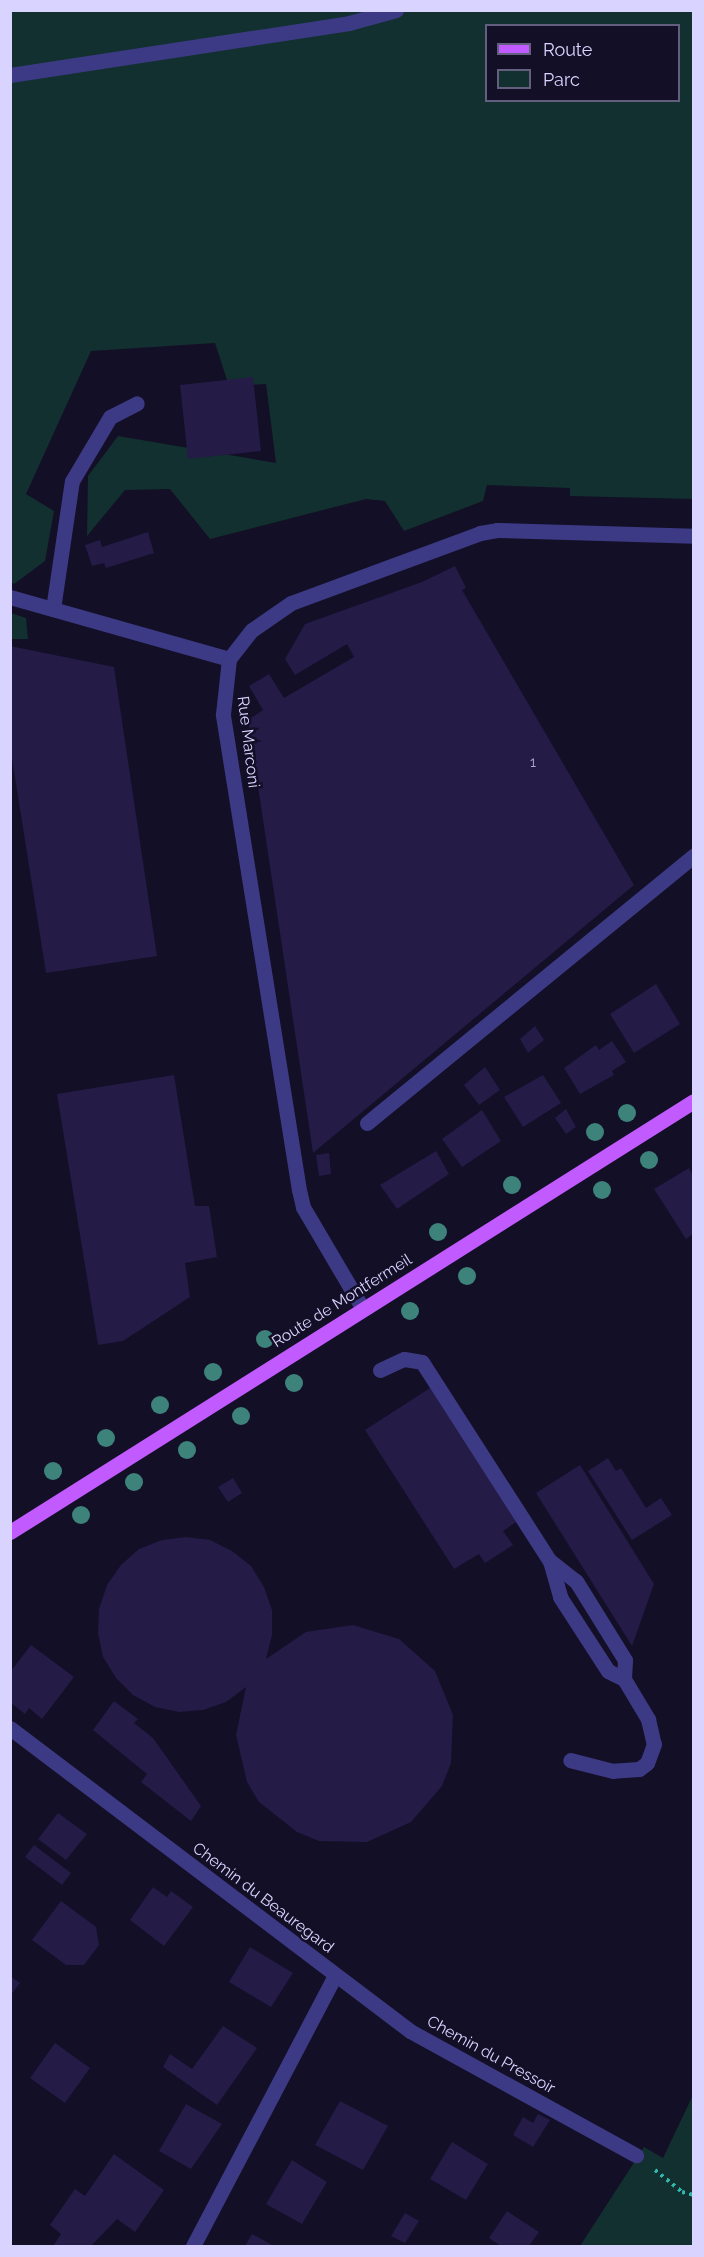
<!DOCTYPE html>
<style>
body{margin:0}
#map{position:relative;width:704px;height:2257px;overflow:hidden;background:#130f26;font-family:Raleway,sans-serif}
div>[style]{position:absolute}
.green>*{inset:0;background:#12302f}
.building>*{inset:0;background:#241b47}
.path>*{height:4px;margin-top:-2px;transform-origin:0;background:repeating-linear-gradient(90deg,#2fb8b0 0 3px,transparent 0 7.5px)}
.minor>*{height:15px;margin:-7.5px;padding:0 7.5px;transform-origin:7.5px;border-radius:7.5px;background:#3d3a85}
.major>*{height:15px;margin:-7.5px;padding:0 7.5px;transform-origin:7.5px;border-radius:7.5px;background:#c25bff}
.trees>*{width:18px;height:18px;margin:-9px;border-radius:50%;background:#3d827b}
span{translate:-50% -50%;white-space:nowrap;text-align:center;line-height:1.15;-webkit-text-stroke:5px #130f26;paint-order:stroke}
.number-label{font-size:14px;color:#aca6d1}
.number-label span{-webkit-text-stroke-width:0}
.street-label{font-size:16px;color:#d9d4ff}
.frame{position:absolute;inset:0;border:12px solid #d9d4ff;pointer-events:none}
.legend{position:absolute;left:485px;top:24px;width:195px;height:78px;box-sizing:border-box;background:#130f26;border:2px solid #625e7d;margin:0;padding:8px 10px;list-style:none;font-size:18px;color:#d9d4ff}
.legend li{display:flex;align-items:center;gap:12px;height:30px}
.legend b{width:30px;border:2px solid #625e7d}
</style>
<div id="map">
<div class="green">
<div style="clip-path:polygon(evenodd,10px 11px,693px 11px,693px 499px,570px 496px,570px 488px,487px 485px,483px 501px,404px 531px,385px 501px,366px 499px,210px 539px,170px 489px,125px 490px,87px 536px,88px 476px,118px 436px,276px 463px,266px 384px,229px 386px,215px 343px,91px 351px,26px 494px,54px 511px,45px 561px,14px 584px,11px 582px,10px 11px,486px 26px,678px 26px,678px 100px,486px 100px,486px 26px)"></div>
<div style="clip-path:polygon(11px 613px,26px 618px,28px 639px,11px 639px)"></div>
<div style="clip-path:polygon(693px 2095px,693px 2246px,580px 2246px,644px 2147px,663px 2158px)"></div>
</div>
<div class="building">
<div style="clip-path:polygon(253px 377px,261px 451px,188px 459px,180px 385px)"></div>
<div style="clip-path:polygon(148px 532px,154px 553px,106px 568px,104px 563px,92px 566px,85px 545px,100px 540px,102px 547px)"></div>
<div style="clip-path:polygon(455px 566px,466px 588px,462px 590px,634px 885px,313px 1153px,248px 720px,263px 710px,249px 686px,269px 674px,284px 698px,354px 657px,347px 644px,295px 675px,285px 659px,305px 624px,422px 582px)"></div>
<div style="clip-path:polygon(10px 646px,114px 667px,157px 956px,46px 973px,10px 746px)"></div>
<div style="clip-path:polygon(656px 984px,680px 1024px,634px 1053px,610px 1014px)"></div>
<div style="clip-path:polygon(535px 1026px,544px 1040px,528px 1053px,520px 1039px)"></div>
<div style="clip-path:polygon(612px 1041px,626px 1062px,612px 1071px,614px 1075px,580px 1094px,564px 1068px,596px 1045px,599px 1050px)"></div>
<div style="clip-path:polygon(485px 1067px,500px 1090px,479px 1105px,464px 1085px)"></div>
<div style="clip-path:polygon(174px 1075px,195px 1206px,209px 1206px,217px 1257px,185px 1263px,190px 1297px,123px 1341px,98px 1345px,57px 1094px)"></div>
<div style="clip-path:polygon(543px 1075px,561px 1103px,523px 1127px,504px 1097px)"></div>
<div style="clip-path:polygon(566px 1109px,576px 1127px,566px 1134px,555px 1118px)"></div>
<div style="clip-path:polygon(482px 1110px,501px 1141px,462px 1167px,442px 1139px)"></div>
<div style="clip-path:polygon(436px 1151px,449px 1174px,397px 1209px,380px 1185px)"></div>
<div style="clip-path:polygon(329px 1153px,331px 1174px,319px 1176px,316px 1155px)"></div>
<div style="clip-path:polygon(689px 1168px,693px 1176px,693px 1234px,686px 1239px,654px 1189px)"></div>
<div style="clip-path:polygon(430px 1388px,516px 1522px,503px 1531px,513px 1545px,485px 1563px,479px 1554px,454px 1569px,365px 1430px)"></div>
<div style="clip-path:polygon(608px 1458px,616px 1471px,621px 1468px,646px 1508px,661px 1498px,672px 1515px,632px 1540px,588px 1471px)"></div>
<div style="clip-path:polygon(580px 1465px,654px 1584px,632px 1646px,536px 1493px)"></div>
<div style="clip-path:polygon(233px 1478px,242px 1493px,228px 1502px,218px 1487px)"></div>
<div style="clip-path:polygon(186px 1537px,210px 1540px,232px 1551px,251px 1566px,264px 1587px,272px 1610px,272px 1635px,266px 1659px,306px 1632px,353px 1625px,399px 1639px,435px 1671px,453px 1715px,451px 1763px,442px 1786px,411px 1822px,367px 1842px,319px 1841px,297px 1832px,259px 1802px,247px 1782px,236px 1735px,246px 1687px,226px 1702px,203px 1710px,179px 1712px,155px 1707px,133px 1695px,116px 1678px,103px 1657px,98px 1633px,99px 1609px,107px 1585px,121px 1565px,139px 1549px,162px 1540px)"></div>
<div style="clip-path:polygon(31px 1645px,74px 1677px,42px 1719px,29px 1708px,25px 1714px,10px 1702px,10px 1672px)"></div>
<div style="clip-path:polygon(114px 1701px,138px 1719px,134px 1723px,153px 1738px,201px 1806px,191px 1821px,141px 1782px,147px 1774px,93px 1730px)"></div>
<div style="clip-path:polygon(58px 1813px,87px 1834px,66px 1860px,38px 1839px)"></div>
<div style="clip-path:polygon(34px 1845px,71px 1873px,62px 1885px,25px 1857px)"></div>
<div style="clip-path:polygon(153px 1887px,167px 1897px,171px 1891px,193px 1907px,164px 1946px,130px 1920px)"></div>
<div style="clip-path:polygon(61px 1901px,96px 1927px,99px 1945px,84px 1965px,66px 1965px,32px 1940px)"></div>
<div style="clip-path:polygon(250px 1947px,293px 1973px,271px 2007px,229px 1982px)"></div>
<div style="clip-path:polygon(10px 1976px,20px 1983px,10px 1996px)"></div>
<div style="clip-path:polygon(223px 2026px,257px 2048px,217px 2105px,163px 2067px,170px 2054px,192px 2069px)"></div>
<div style="clip-path:polygon(55px 2043px,90px 2068px,65px 2103px,30px 2078px)"></div>
<div style="clip-path:polygon(340px 2101px,388px 2126px,363px 2170px,315px 2145px)"></div>
<div style="clip-path:polygon(186px 2104px,222px 2124px,191px 2169px,159px 2151px)"></div>
<div style="clip-path:polygon(538px 2114px,550px 2120px,533px 2147px,513px 2135px,523px 2117px,533px 2123px)"></div>
<div style="clip-path:polygon(452px 2142px,488px 2164px,466px 2200px,430px 2179px)"></div>
<div style="clip-path:polygon(114px 2154px,164px 2190px,135px 2232px,117px 2219px,91px 2246px,53px 2246px,61px 2234px,50px 2225px,75px 2189px,85px 2196px)"></div>
<div style="clip-path:polygon(292px 2160px,327px 2182px,302px 2224px,266px 2204px)"></div>
<div style="clip-path:polygon(507px 2211px,539px 2232px,529px 2246px,501px 2246px,489px 2238px)"></div>
<div style="clip-path:polygon(405px 2213px,419px 2221px,405px 2243px,391px 2236px)"></div>
<div style="clip-path:polygon(252px 2234px,274px 2246px,245px 2246px)"></div>
</div>
<div class="path">
<div style="left:655px;top:2170px;width:35px;rotate:39deg"></div>
<div style="left:682px;top:2192px;width:12px;rotate:14deg"></div>
</div>
<div class="minor">
<div style="left:10px;top:75px;width:343px;rotate:-8.7deg"></div>
<div style="left:349px;top:23px;width:49px;rotate:-15.5deg"></div>
<div style="left:10px;top:597px;width:228px;rotate:15.8deg"></div>
<div style="left:53px;top:609px;width:129px;rotate:-81.6deg"></div>
<div style="left:72px;top:481px;width:74px;rotate:-59.3deg"></div>
<div style="left:110px;top:417px;width:30px;rotate:-27deg"></div>
<div style="left:367px;top:1123px;width:423px;rotate:-39.3deg"></div>
<div style="left:363px;top:1309px;width:118px;rotate:-120.5deg"></div>
<div style="left:303px;top:1207px;width:17px;rotate:-103deg"></div>
<div style="left:299px;top:1190px;width:482px;rotate:-99.1deg"></div>
<div style="left:223px;top:714px;width:55px;rotate:-83.8deg"></div>
<div style="left:229px;top:659px;width:37px;rotate:-52deg"></div>
<div style="left:252px;top:630px;width:47px;rotate:-34.7deg"></div>
<div style="left:291px;top:603px;width:202px;rotate:-20.3deg"></div>
<div style="left:480px;top:533px;width:17px;rotate:-10deg"></div>
<div style="left:497px;top:530px;width:197px;rotate:1.7deg"></div>
<div style="left:380px;top:1370px;width:26px;rotate:-25deg"></div>
<div style="left:404px;top:1359px;width:18px;rotate:9deg"></div>
<div style="left:422px;top:1362px;width:237px;rotate:57.3deg"></div>
<div style="left:550px;top:1561px;width:37px;rotate:74deg"></div>
<div style="left:560px;top:1597px;width:88px;rotate:57deg"></div>
<div style="left:608px;top:1671px;width:18px;rotate:27deg"></div>
<div style="left:624px;top:1679px;width:47px;rotate:59deg"></div>
<div style="left:648px;top:1719px;width:26px;rotate:77deg"></div>
<div style="left:654px;top:1744px;width:20px;rotate:110deg"></div>
<div style="left:647px;top:1763px;width:10px;rotate:143deg"></div>
<div style="left:639px;top:1769px;width:26px;rotate:176deg"></div>
<div style="left:613px;top:1771px;width:44px;rotate:-165.7deg"></div>
<div style="left:550px;top:1561px;width:33px;rotate:38deg"></div>
<div style="left:576px;top:1581px;width:93px;rotate:58.2deg"></div>
<div style="left:625px;top:1660px;width:19px;rotate:93deg"></div>
<div style="left:10px;top:1728px;width:502px;rotate:37.14deg"></div>
<div style="left:410px;top:2031px;width:258px;rotate:28.8deg"></div>
<div style="left:193px;top:2246px;width:306px;rotate:-62.3deg"></div>
</div>
<div class="major">
<div style="left:10px;top:1532px;width:808px;rotate:-32.22deg"></div>
</div>
<div class="trees">
<div style="left:627px;top:1113px"></div>
<div style="left:595px;top:1132px"></div>
<div style="left:649px;top:1160px"></div>
<div style="left:512px;top:1185px"></div>
<div style="left:602px;top:1190px"></div>
<div style="left:438px;top:1232px"></div>
<div style="left:467px;top:1276px"></div>
<div style="left:410px;top:1311px"></div>
<div style="left:265px;top:1339px"></div>
<div style="left:213px;top:1372px"></div>
<div style="left:294px;top:1383px"></div>
<div style="left:160px;top:1405px"></div>
<div style="left:241px;top:1416px"></div>
<div style="left:106px;top:1438px"></div>
<div style="left:187px;top:1450px"></div>
<div style="left:53px;top:1471px"></div>
<div style="left:134px;top:1482px"></div>
<div style="left:81px;top:1515px"></div>
</div>
<div class="number-label">
<span style="left:533px;top:762px">1</span>
</div>
<div class="street-label">
<span style="left:248px;top:742px;rotate:83deg">Rue Marconi</span>
<span style="left:342px;top:1301px;rotate:-32deg">Route de Montfermeil</span>
<span style="left:263px;top:1898px;rotate:37deg">Chemin du Beauregard</span>
<span style="left:491px;top:2055px;rotate:29deg">Chemin du Pressoir</span>
</div>
<div class="frame"></div>
<ul class="legend">
<li><b style="height:8px;background:#c25bff"></b>Route</li>
<li><b style="height:16px;background:#12302f"></b>Parc</li>
</ul>
</div>
